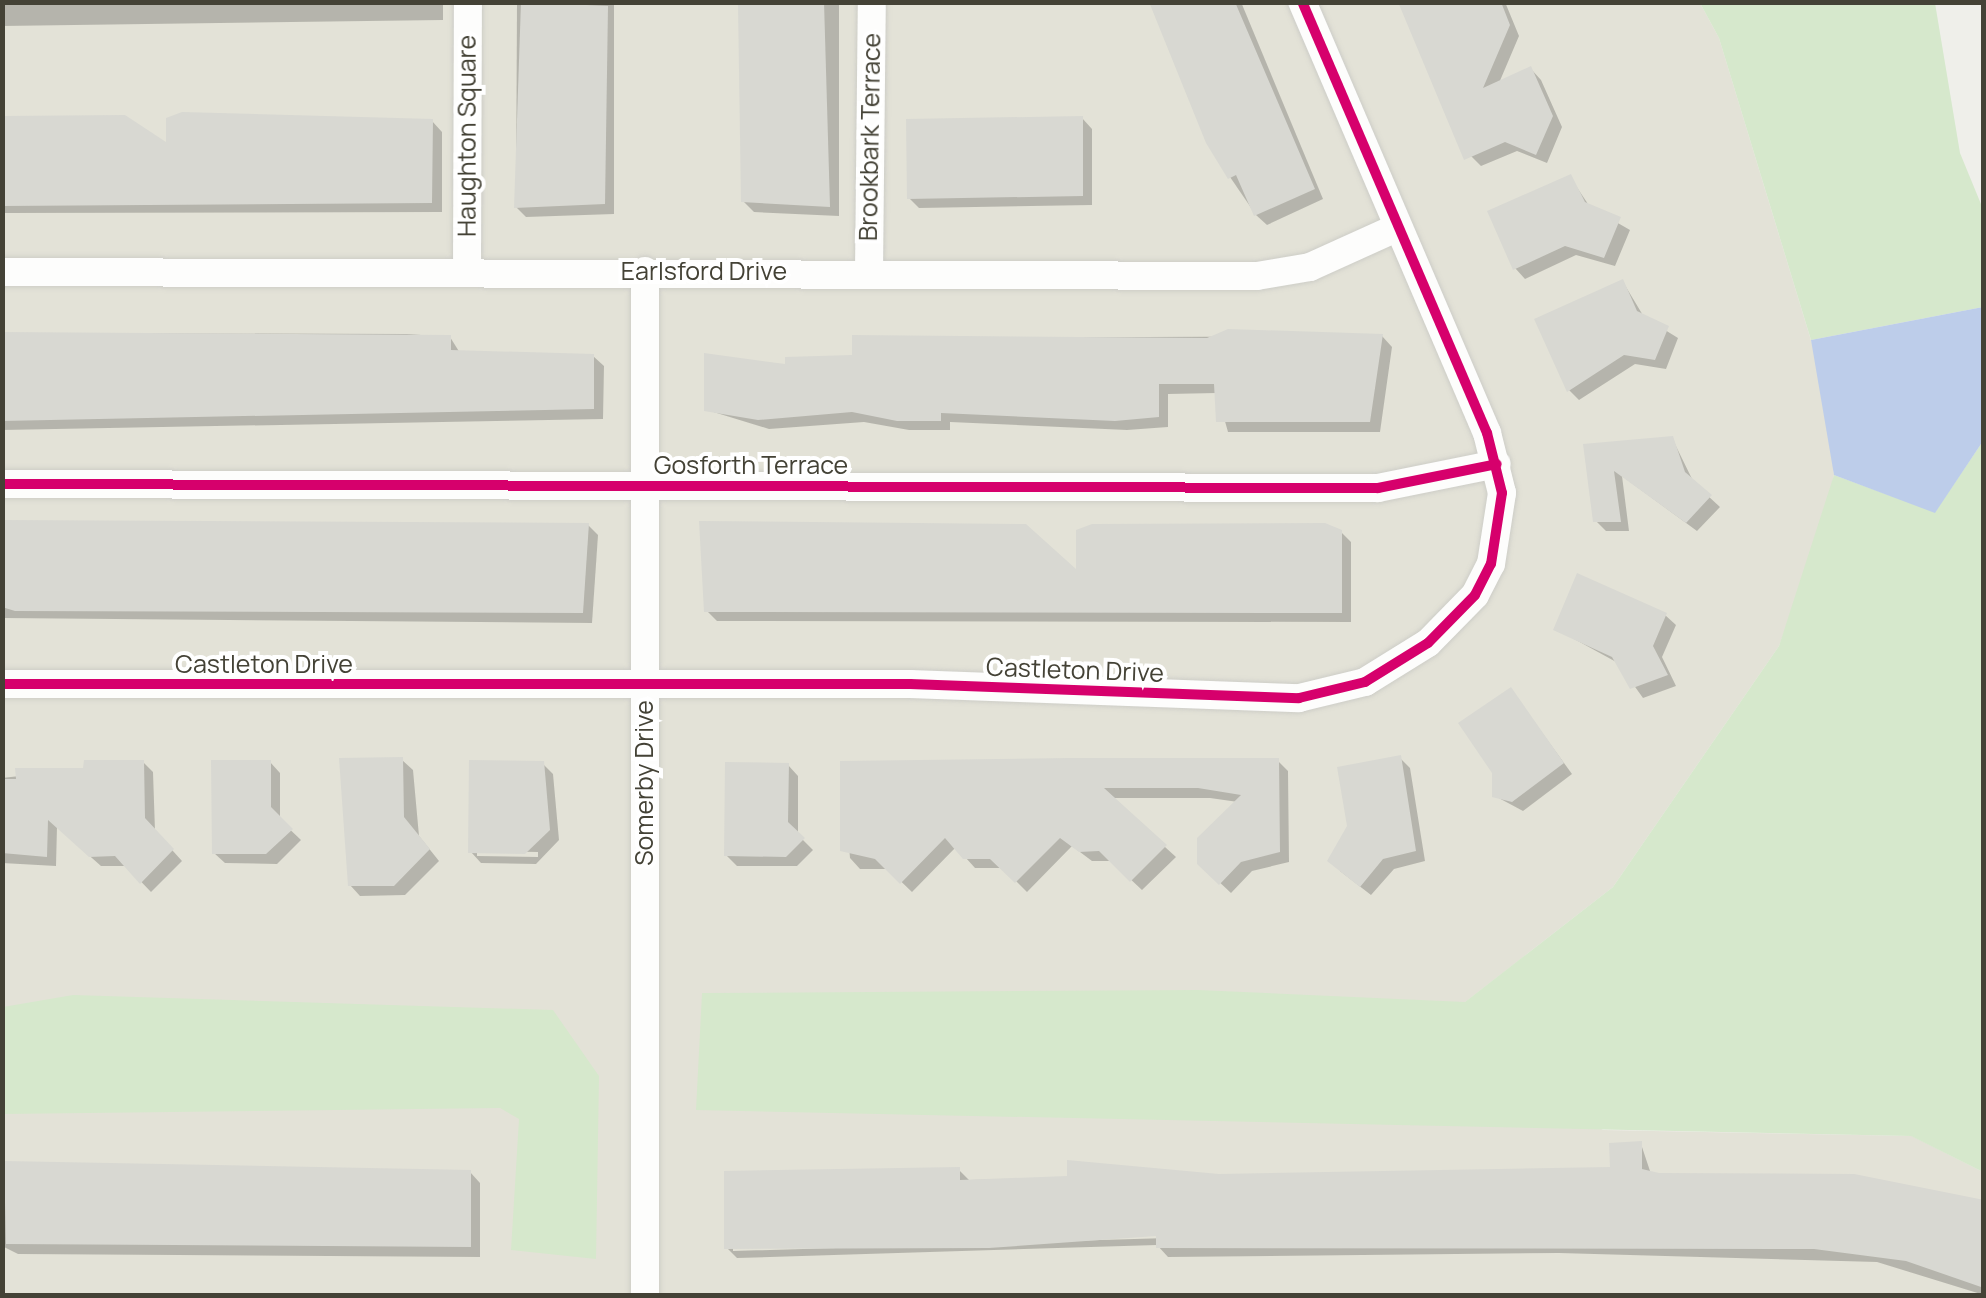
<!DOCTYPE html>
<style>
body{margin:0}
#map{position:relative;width:1986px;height:1298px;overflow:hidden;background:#efefea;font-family:Manrope,sans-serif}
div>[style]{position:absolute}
.residential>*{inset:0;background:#e3e2d7}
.green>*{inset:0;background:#d6e8cc}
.water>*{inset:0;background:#bdcdea}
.shadow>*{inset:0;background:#0003}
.building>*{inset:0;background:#d8d8d2}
.roads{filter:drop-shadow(0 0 2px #cdcdc7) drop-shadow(0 0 2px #cdcdc7)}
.street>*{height:28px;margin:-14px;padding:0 14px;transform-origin:14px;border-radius:14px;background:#fdfdfc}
.cycleway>*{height:10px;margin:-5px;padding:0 5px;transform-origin:5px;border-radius:5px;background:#d6006c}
span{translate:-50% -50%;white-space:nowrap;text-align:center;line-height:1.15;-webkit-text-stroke:8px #fff;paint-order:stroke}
.street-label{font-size:25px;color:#444236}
.frame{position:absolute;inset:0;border:5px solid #444236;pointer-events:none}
</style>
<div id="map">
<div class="residential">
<div style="clip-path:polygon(3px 3px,1700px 3px,1719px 38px,1824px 383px,1834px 475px,1824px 521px,1779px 646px,1613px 887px,1428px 1031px,1603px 1130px,1912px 1136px,1983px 1172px,1983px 1295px,3px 1296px)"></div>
</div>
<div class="green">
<div style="clip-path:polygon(1700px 3px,1935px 3px,1960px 153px,1983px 209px,1983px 307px,1811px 340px,1719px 38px)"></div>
<div style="clip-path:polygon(1983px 351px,1983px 1172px,1911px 1136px,696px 1110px,702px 993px,1198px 990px,1465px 1002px,1613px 887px,1779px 646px,1834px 475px,1935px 512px,1983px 441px)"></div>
<div style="clip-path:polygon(73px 995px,553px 1010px,599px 1076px,596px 1259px,511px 1250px,519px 1119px,500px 1108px,3px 1114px,3px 1007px)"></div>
</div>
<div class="water">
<div style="clip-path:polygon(1983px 307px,1983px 441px,1935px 513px,1834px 475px,1811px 340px)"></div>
</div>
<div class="shadow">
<div style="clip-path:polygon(2px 2px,443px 2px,443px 20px,2px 26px)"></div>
<div style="clip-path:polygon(517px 2px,614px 2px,614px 214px,526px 217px,516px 207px)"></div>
<div style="clip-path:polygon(742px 2px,839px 2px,839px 216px,754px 212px,743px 201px)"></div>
<div style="clip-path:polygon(1151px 2px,1241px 2px,1323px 199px,1267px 225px,1256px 215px,1230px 177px)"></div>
<div style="clip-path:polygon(1401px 2px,1505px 2px,1519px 36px,1499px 83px,1531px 69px,1541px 80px,1562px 127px,1547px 163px,1517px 151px,1481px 166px,1471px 156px)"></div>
<div style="clip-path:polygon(2px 117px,168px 147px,432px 121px,442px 132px,442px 212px,2px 213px)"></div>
<div style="clip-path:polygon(1082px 118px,1092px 129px,1092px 205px,919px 208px,909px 198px)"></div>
<div style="clip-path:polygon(1570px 177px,1590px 207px,1630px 230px,1615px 266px,1576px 255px,1525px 279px,1515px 268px)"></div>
<div style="clip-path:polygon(1623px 282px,1644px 317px,1678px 338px,1666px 369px,1635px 364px,1579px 400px,1569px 390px)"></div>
<div style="clip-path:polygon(2px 333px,407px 334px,450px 337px,460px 353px,593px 356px,604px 366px,603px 419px,2px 430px)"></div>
<div style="clip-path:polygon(1382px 336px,1392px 347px,1380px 432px,1228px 432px,1217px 393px,1168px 394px,1168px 427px,1127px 430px,950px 422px,950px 430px,909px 430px,864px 422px,769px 429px,707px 410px,788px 367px,854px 358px,854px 338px)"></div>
<div style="clip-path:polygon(1672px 438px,1694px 483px,1720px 507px,1697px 531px,1622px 476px,1629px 531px,1606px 531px,1596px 521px,1586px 446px)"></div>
<div style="clip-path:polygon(588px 525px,598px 535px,592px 623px,2px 618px,2px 528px)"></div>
<div style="clip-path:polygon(1341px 532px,1351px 542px,1351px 622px,717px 621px,707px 611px,1078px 574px)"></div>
<div style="clip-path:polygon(1665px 615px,1676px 625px,1662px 657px,1676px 686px,1643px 698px,1618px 663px,1556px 629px)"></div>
<div style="clip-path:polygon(1511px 690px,1572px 774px,1523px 811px,1495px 796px)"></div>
<div style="clip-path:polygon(1400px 758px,1410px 768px,1425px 861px,1394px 869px,1371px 895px,1340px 871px)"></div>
<div style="clip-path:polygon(402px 760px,413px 770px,419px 836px,439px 861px,405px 895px,360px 896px,350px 885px)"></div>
<div style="clip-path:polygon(1278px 761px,1288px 771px,1289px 862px,1252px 871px,1231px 893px,1199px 863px,1238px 802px,1210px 798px,1111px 798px,1176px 857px,1142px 890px,1111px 861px,1092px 861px,1072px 846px,1027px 892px,1003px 868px,975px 868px,956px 847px,912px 892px,888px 869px,860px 869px,850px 858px,842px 764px)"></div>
<div style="clip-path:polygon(143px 762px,153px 772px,155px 831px,182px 861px,151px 892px,126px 866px,101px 866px,57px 827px,56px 866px,2px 863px,2px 778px)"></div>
<div style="clip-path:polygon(270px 762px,280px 773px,280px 820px,301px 840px,277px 864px,225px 863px,214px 853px)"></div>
<div style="clip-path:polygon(evenodd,543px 764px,553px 774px,559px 840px,536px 864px,481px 863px,471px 852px,543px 764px,477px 851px,538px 852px,538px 857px,477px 856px,477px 851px)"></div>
<div style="clip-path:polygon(788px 765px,798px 776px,798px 835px,813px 850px,797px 866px,737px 866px,726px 855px)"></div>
<div style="clip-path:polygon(evenodd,1641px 1144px,1651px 1174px,1984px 1210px,1984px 1295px,1877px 1262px,1559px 1253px,1168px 1257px,1157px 1245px,737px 1258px,727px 1248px,959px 1170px,969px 1180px,1612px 1169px,1641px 1144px,1168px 1233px,1168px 1238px,733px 1251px,733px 1246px,1168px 1233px)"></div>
<div style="clip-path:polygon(2px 1169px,470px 1172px,480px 1183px,480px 1257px,18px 1254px,2px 1246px)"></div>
</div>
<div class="building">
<div style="clip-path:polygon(521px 2px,608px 6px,605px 204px,514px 208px)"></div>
<div style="clip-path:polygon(824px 2px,830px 207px,741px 202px,738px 5px)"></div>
<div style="clip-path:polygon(1149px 2px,1235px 2px,1315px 189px,1254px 216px,1236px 175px,1228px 179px,1206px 143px)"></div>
<div style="clip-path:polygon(1398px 2px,1501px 2px,1510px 25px,1483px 88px,1531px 66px,1553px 116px,1536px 155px,1505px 142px,1464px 160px)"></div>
<div style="clip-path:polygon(182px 112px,433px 119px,432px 203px,2px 206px,2px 116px,125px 115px,166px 142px,166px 118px)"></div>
<div style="clip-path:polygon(1083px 116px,1083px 196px,907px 199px,906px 119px)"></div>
<div style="clip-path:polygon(1571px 174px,1585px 202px,1621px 217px,1604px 258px,1565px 246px,1513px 270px,1487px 211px)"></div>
<div style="clip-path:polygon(1623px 279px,1637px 311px,1669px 326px,1655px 360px,1624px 355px,1567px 392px,1534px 319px)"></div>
<div style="clip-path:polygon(1228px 329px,1383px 334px,1370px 422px,1216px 422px,1214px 384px,1159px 384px,1159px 417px,1115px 421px,941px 413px,941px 421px,897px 421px,852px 412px,758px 420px,704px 411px,704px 353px,785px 364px,785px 357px,852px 355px,852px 335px,1207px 338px)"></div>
<div style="clip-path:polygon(2px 332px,451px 335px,451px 350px,594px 354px,594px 409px,2px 421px)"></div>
<div style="clip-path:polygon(1673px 436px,1685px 472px,1712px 495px,1686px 523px,1614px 471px,1621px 522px,1593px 522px,1583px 444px)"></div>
<div style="clip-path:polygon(2px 520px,589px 523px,583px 613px,15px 611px,2px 607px)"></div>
<div style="clip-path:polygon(699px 521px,1026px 524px,1076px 569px,1076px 530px,1092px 524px,1325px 523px,1342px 530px,1342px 613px,704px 612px)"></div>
<div style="clip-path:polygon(1577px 573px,1667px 613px,1653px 646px,1668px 675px,1630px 689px,1612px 657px,1553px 630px)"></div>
<div style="clip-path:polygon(1511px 687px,1564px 763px,1512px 802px,1492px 797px,1492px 773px,1458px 723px)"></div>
<div style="clip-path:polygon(1401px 755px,1416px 851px,1383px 859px,1360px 887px,1327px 861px,1347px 826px,1337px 767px)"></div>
<div style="clip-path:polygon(403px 757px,404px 817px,430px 849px,394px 886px,348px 886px,339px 758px)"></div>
<div style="clip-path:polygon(1069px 758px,1279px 758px,1280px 852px,1241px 862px,1219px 885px,1197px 864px,1197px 838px,1241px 795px,1198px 788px,1104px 788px,1167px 845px,1130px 882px,1099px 851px,1079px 852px,1060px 838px,1015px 883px,990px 859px,963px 859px,945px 838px,900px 884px,875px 859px,840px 851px,840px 761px)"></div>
<div style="clip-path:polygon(84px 760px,144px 760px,145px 818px,174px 849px,140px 884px,115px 856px,89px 857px,48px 820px,47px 857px,2px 853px,2px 779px,16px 779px,15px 768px,83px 768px)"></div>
<div style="clip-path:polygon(211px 760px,271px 760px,271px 807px,293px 829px,266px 854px,212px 854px)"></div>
<div style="clip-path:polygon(469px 760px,544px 761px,550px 830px,525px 854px,468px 853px)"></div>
<div style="clip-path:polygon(725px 762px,789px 763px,788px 822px,805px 838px,786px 857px,724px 856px)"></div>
<div style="clip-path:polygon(1642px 1141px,1642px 1169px,1659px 1173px,1854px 1174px,1984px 1200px,1984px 1288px,1906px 1261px,1814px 1249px,1156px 1248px,1156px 1236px,989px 1248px,724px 1249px,724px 1171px,960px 1167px,960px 1180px,1067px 1176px,1067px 1160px,1219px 1174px,1610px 1167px,1609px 1143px)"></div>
<div style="clip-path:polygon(4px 1161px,471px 1170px,471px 1247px,6px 1244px)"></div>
</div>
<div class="roads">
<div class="street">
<div style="left:467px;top:270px;width:268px;rotate:-89.8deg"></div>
<div style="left:869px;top:271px;width:269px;rotate:-89.4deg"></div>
<div style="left:2px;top:272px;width:1255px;rotate:0.18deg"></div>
<div style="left:1257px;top:276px;width:54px;rotate:-9.6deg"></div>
<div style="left:1310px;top:267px;width:94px;rotate:-24.4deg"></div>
<div style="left:2px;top:484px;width:1376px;rotate:0.17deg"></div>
<div style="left:1378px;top:488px;width:121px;rotate:-11.4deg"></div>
<div style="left:2px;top:684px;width:908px"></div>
<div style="left:910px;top:684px;width:389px;rotate:2.1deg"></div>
<div style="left:1299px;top:698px;width:68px;rotate:-13.6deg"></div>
<div style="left:1365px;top:682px;width:74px;rotate:-31.8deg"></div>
<div style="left:1428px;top:643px;width:67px;rotate:-45.6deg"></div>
<div style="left:1475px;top:595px;width:35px;rotate:-63deg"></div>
<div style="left:1491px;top:564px;width:72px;rotate:-81.2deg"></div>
<div style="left:1502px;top:493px;width:62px;rotate:-104deg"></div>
<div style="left:1487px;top:433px;width:469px;rotate:-113.2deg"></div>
<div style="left:645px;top:1296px;width:1025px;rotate:-90deg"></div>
</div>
</div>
<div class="cycleway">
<div style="left:2px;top:484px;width:1376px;rotate:0.17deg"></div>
<div style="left:1378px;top:488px;width:121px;rotate:-11.4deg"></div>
<div style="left:2px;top:684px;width:908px"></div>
<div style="left:910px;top:684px;width:389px;rotate:2.1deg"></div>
<div style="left:1299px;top:698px;width:68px;rotate:-13.6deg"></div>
<div style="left:1365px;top:682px;width:74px;rotate:-31.8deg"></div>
<div style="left:1428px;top:643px;width:67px;rotate:-45.6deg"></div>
<div style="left:1475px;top:595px;width:35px;rotate:-63deg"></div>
<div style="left:1491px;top:564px;width:72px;rotate:-81.2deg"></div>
<div style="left:1502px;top:493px;width:62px;rotate:-104deg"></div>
<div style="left:1487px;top:433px;width:469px;rotate:-113.2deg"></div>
</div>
<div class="street-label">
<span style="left:467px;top:136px;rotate:-90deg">Haughton Square</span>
<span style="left:870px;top:137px;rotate:-89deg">Brookbark Terrace</span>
<span style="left:704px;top:271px">Earlsford Drive</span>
<span style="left:751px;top:465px">Gosforth Terrace</span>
<span style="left:264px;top:664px">Castleton Drive</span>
<span style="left:1075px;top:670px;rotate:2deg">Castleton Drive</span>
<span style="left:644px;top:783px;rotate:-90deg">Somerby Drive</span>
</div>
<div class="frame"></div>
</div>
